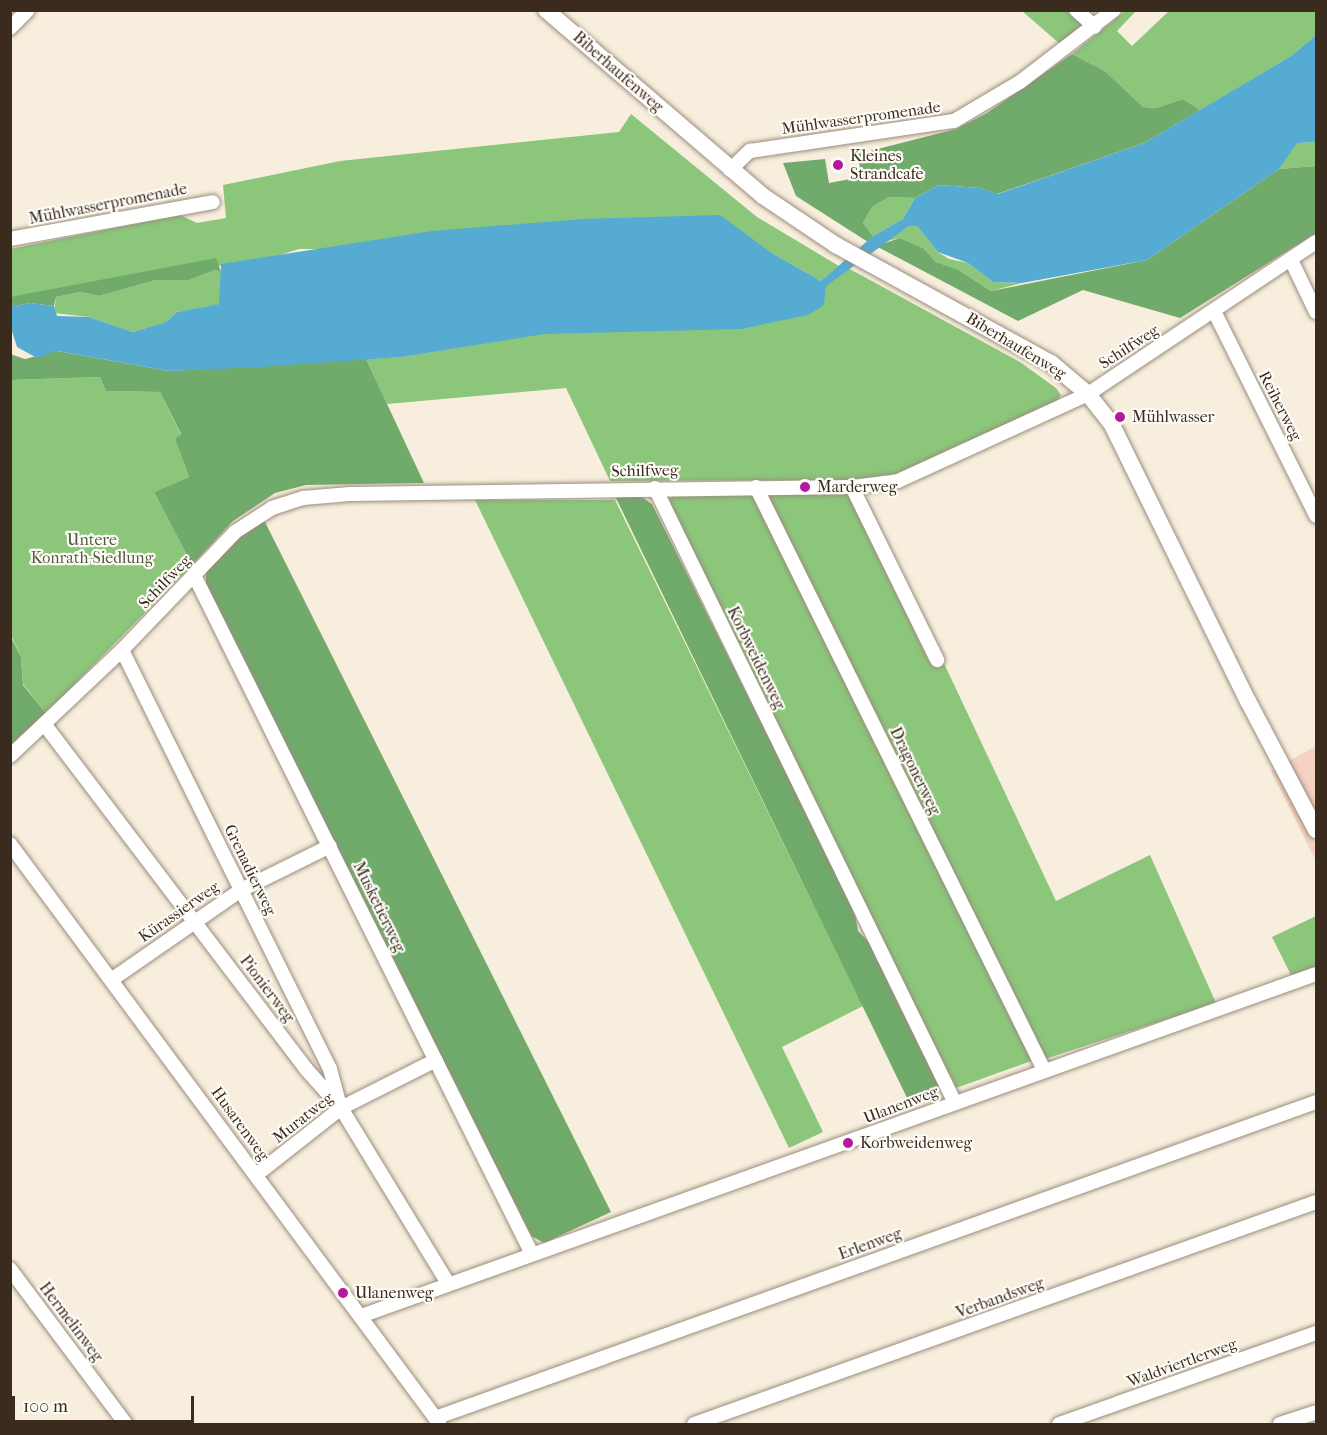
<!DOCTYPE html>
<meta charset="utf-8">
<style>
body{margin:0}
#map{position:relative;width:1327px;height:1435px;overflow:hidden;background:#f8eedd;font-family:"IM FELL French Canon",serif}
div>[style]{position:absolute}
.built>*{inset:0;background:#f5d2c2}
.green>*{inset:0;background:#8bc67b}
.forest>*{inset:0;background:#70ab6b}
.water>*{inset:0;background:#55abd2}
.roads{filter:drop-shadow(0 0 2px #9a8c7e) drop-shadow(0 0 2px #9a8c7e)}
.minor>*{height:14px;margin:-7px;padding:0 7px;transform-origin:7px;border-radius:7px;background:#fff}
.major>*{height:16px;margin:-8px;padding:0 8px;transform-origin:8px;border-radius:8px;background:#fff}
.dots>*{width:16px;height:16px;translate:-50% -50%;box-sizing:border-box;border:3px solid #fdfcf7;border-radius:50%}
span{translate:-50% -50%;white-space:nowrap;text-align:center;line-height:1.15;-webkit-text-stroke:4.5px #fdfcf7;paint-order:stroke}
.street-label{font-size:16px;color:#3b2a1e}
.poi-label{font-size:16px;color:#3b2a1e}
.left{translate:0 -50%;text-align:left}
.park-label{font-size:16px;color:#53593a}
.frame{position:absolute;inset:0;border:12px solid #3b2a1e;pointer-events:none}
.scale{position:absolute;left:12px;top:1396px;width:182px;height:27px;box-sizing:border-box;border:3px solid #3b2a1e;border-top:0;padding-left:8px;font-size:18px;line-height:21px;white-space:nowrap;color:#3b2a1e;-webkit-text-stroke:4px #fdfcf7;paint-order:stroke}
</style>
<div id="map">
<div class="built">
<div style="clip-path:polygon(1316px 746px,1316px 861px,1271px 771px)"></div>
</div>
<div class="green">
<div style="clip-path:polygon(1022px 11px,1070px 11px,1085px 24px,1060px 44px)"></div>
<div style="clip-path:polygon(1125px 11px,1136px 11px,1117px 31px,1132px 46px,1169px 11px,1316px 11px,1316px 35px,1291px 56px,1200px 110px,1183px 99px,1156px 108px,1143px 107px,1105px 71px,1072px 54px)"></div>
<div style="clip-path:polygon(631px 114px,757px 217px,839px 266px,821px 281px,770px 252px,299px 249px,271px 258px,11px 297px,10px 249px,180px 215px,197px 223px,226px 218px,223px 185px,340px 161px,619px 132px)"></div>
<div style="clip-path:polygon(1316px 142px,1316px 166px,1279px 169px,1290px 148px,1297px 143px)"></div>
<div style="clip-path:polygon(889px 197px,915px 198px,903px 219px,873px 236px,863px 223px,872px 207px)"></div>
<div style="clip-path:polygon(909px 226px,917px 226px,938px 252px,949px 259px,968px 263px,993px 282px,1022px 283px,991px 291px,957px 269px,936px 262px,923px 248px,900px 238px,887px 241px)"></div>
<div style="clip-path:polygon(848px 268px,1020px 362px,1056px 388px,1061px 395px,1057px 401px,898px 475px,844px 480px,610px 481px,566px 388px,387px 404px,366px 359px,402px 357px,825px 286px)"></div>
<div style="clip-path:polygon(215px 270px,221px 272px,220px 304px,177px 312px,166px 322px,133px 332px,89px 317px,54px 313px,56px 297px,81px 292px,99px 296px,156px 280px,189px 280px)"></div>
<div style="clip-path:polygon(100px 377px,106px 391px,160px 392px,182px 437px,175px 439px,189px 477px,154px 492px,192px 565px,46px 713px,23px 684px,21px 657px,11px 635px,11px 380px)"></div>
<div style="clip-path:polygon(847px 493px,929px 661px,941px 657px,1056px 901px,1150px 855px,1216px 1003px,1045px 1059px,768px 499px,772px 494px)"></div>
<div style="clip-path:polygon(754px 494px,1032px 1059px,1031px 1061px,956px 1088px,667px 504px,673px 495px)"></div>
<div style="clip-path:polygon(475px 500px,615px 500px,863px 1006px,782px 1047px,823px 1132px,789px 1148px)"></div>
<div style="clip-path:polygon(1316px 916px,1316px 967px,1291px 975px,1272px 937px)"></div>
</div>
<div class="forest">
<div style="clip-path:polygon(1072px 54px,1105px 71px,1143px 107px,1156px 108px,1183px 99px,1200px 110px,1144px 143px,997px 194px,980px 188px,939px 185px,915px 198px,889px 197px,872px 207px,863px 223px,873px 236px,868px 242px,796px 196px,783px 163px,825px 159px,829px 183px,861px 177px,858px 154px,956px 129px,987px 113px)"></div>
<div style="clip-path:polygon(1316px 166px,1316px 233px,1180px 318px,1083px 290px,1018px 321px,876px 246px,900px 238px,923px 248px,936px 262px,957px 269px,991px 291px,1147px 260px,1279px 169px)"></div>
<div style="clip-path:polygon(216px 258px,221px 272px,215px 270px,189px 280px,156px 280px,99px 296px,81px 292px,56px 297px,54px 306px,30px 303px,11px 307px,10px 297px)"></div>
<div style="clip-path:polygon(57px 351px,169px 371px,366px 359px,424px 483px,306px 485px,275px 493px,233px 521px,192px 565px,154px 492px,189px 477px,175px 439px,181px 434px,160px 392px,106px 391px,100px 377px,11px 380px,10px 354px,25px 359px)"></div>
<div style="clip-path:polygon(615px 496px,642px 497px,652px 504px,854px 908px,858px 931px,871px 944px,936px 1074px,939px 1086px,935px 1096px,910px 1104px)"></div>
<div style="clip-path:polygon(263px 518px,611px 1212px,544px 1243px,526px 1233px,206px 584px,206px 569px,228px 544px)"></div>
<div style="clip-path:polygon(10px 635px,21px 657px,23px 685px,46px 713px,11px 745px)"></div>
</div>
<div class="water">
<div style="clip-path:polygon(1316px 35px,1316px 142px,1297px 143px,1279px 169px,1147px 260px,1022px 283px,993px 282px,968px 263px,938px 252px,917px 226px,909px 226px,826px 286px,824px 305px,808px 315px,741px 329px,544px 334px,402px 357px,260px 367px,169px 371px,57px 351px,37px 358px,17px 347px,11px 328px,10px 307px,30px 303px,54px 306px,57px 316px,89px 317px,133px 332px,166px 322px,177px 312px,219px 304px,221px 264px,432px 231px,583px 219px,720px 215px,770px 252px,821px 281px,873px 236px,903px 219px,915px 198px,939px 185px,980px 188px,998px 194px,1144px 143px,1291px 56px)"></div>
</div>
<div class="roads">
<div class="minor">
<div style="left:1076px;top:10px;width:25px;rotate:42deg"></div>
<div style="left:10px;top:28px;width:25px;rotate:-45deg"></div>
<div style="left:730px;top:170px;width:28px;rotate:-44deg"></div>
<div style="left:750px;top:151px;width:206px;rotate:-8.4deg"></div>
<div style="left:954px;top:121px;width:77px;rotate:-30.6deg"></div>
<div style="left:1020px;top:82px;width:118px;rotate:-37.5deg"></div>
<div style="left:10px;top:239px;width:206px;rotate:-10.3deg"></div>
<div style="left:1291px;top:260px;width:58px;rotate:64.3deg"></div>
<div style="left:1214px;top:311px;width:229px;rotate:63.5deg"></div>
<div style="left:756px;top:487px;width:650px;rotate:63.71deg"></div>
<div style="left:852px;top:487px;width:193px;rotate:63.8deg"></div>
<div style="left:655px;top:488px;width:684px;rotate:64deg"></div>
<div style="left:194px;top:575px;width:758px;rotate:63.54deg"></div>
<div style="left:122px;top:650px;width:468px;rotate:63.6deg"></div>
<div style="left:330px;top:1069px;width:35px;rotate:75deg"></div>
<div style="left:45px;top:725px;width:432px;rotate:52.8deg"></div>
<div style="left:306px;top:1069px;width:52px;rotate:48.1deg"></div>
<div style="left:341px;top:1108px;width:205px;rotate:58.6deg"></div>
<div style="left:10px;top:756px;width:154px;rotate:-43.4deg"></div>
<div style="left:122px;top:650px;width:163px;rotate:-46.2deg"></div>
<div style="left:235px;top:532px;width:44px;rotate:-33deg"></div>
<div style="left:272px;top:508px;width:33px;rotate:-18deg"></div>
<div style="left:303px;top:498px;width:47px;rotate:-4.9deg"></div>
<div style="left:350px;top:494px;width:502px;rotate:-0.8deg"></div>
<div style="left:852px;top:487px;width:46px;rotate:-7.4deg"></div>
<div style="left:898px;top:481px;width:209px;rotate:-24.6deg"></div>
<div style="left:1088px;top:394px;width:274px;rotate:-33.7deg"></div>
<div style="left:10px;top:844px;width:721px;rotate:53.46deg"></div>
<div style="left:114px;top:978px;width:155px;rotate:-34.7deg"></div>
<div style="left:241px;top:890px;width:99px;rotate:-26.3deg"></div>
<div style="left:256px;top:1175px;width:108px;rotate:-38.2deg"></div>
<div style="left:341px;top:1108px;width:106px;rotate:-26.8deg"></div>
<div style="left:10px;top:1269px;width:194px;rotate:53.2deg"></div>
<div style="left:361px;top:1316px;width:1014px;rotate:-19.7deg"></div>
<div style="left:435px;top:1418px;width:936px;rotate:-19.73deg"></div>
<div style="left:694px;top:1424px;width:660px;rotate:-19.64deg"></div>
<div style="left:1059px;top:1424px;width:273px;rotate:-19.5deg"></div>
<div style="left:1280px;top:1424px;width:38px;rotate:-18deg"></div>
</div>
<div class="major">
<div style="left:546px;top:10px;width:286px;rotate:40.6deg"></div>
<div style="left:763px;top:196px;width:88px;rotate:33.9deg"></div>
<div style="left:836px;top:245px;width:245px;rotate:28.8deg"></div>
<div style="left:1051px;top:363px;width:48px;rotate:40deg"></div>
<div style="left:1088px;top:394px;width:37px;rotate:52deg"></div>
<div style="left:1111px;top:423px;width:310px;rotate:63.8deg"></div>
<div style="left:1248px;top:701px;width:146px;rotate:62.2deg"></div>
</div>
</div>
<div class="dots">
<div style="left:838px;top:165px;background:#b5179e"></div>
<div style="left:1120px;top:417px;background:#b5179e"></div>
<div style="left:805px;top:487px;background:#b5179e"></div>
<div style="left:848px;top:1143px;background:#b5179e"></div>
<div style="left:343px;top:1293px;background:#b5179e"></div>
</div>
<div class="street-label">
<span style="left:618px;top:72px;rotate:41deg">Biberhaufenweg</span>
<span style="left:861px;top:118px;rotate:-8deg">Mühlwasserpromenade</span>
<span style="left:108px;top:204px;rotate:-11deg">Mühlwasserpromenade</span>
<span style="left:1016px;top:346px;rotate:31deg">Biberhaufenweg</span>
<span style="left:1129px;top:347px;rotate:-33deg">Schilfweg</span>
<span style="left:1280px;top:406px;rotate:63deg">Reiherweg</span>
<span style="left:645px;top:471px;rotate:-1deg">Schilfweg</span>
<span style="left:165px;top:582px;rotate:-46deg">Schilfweg</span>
<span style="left:756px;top:658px;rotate:64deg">Korbweidenweg</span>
<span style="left:915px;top:771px;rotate:64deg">Dragonerweg</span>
<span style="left:250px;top:870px;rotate:64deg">Grenadierweg</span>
<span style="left:379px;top:907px;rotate:64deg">Musketierweg</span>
<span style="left:179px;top:912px;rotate:-35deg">Kürassierweg</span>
<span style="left:267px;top:989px;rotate:53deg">Pionierweg</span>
<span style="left:901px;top:1105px;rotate:-21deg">Ulanenweg</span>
<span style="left:303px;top:1118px;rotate:-38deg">Muratweg</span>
<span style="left:240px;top:1124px;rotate:54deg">Husarenweg</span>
<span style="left:870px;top:1244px;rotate:-20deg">Erlenweg</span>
<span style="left:1000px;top:1298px;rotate:-20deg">Verbandsweg</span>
<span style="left:71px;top:1322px;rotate:53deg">Hermelinweg</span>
<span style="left:1182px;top:1363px;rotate:-20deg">Waldviertlerweg</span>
</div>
<div class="poi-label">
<span class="left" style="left:850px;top:165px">Kleines<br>Strandcafe</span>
<span class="left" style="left:1132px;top:417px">Mühlwasser</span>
<span class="left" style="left:817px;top:487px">Marderweg</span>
<span class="left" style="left:860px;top:1143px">Korbweidenweg</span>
<span class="left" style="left:355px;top:1293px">Ulanenweg</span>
</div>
<div class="park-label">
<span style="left:92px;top:549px">Untere<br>Konrath-Siedlung</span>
</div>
<div class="frame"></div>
<div class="scale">100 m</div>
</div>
